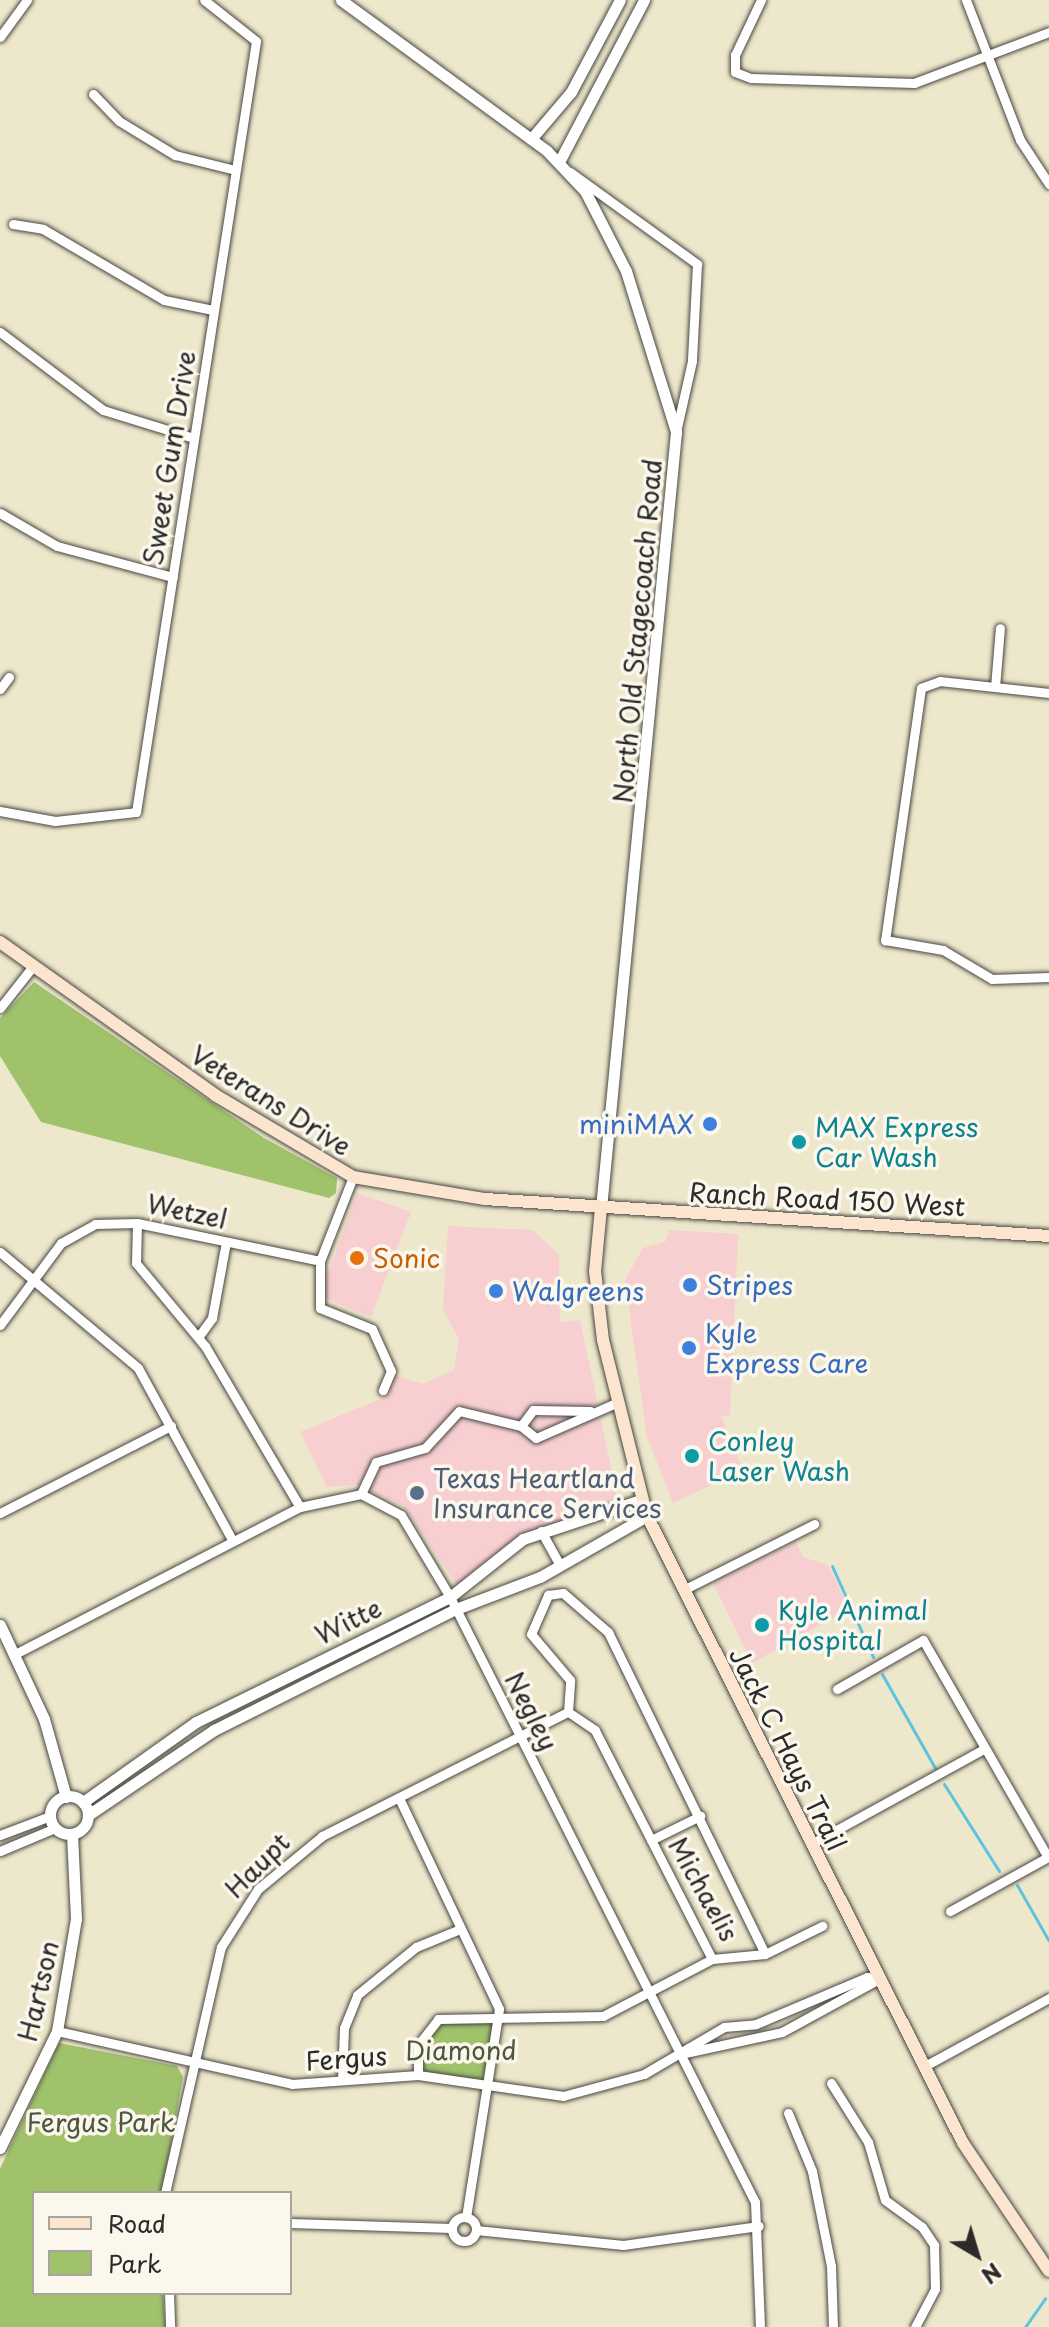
<!DOCTYPE html>
<style>
body{margin:0}
#map{position:relative;width:1049px;height:2327px;overflow:hidden;background:#ede7cb;font-family:"Playpen Sans",sans-serif}
div>[style]{position:absolute}
.built>*{inset:0;background:#f7cfd1}
.green>*{inset:0;background:#9fc26b}
.stream>*{height:3px;margin:-1.5px;padding:0 1.5px;transform-origin:1.5px;border-radius:1.5px;background:#5ec3dc}
.roads{filter:drop-shadow(0 0 2px #484743) drop-shadow(0 0 2px #484743)}
.minor>*{height:9px;margin:-4.5px;padding:0 4.5px;transform-origin:4.5px;border-radius:4.5px;background:#fff}
.minor>.ring{margin:-4.5px;padding:0;box-sizing:content-box;background:none;border:9px solid #fff;border-radius:50%}
.tertiary>*{height:11px;margin:-5.5px;padding:0 5.5px;transform-origin:5.5px;border-radius:5.5px;background:#fff}
.tertiary>.ring{margin:-5.5px;padding:0;box-sizing:content-box;background:none;border:11px solid #fff;border-radius:50%}
.secondary>*{height:12px;margin:-6px;padding:0 6px;transform-origin:6px;border-radius:6px;background:#fbe5cf}
.dots>*{width:22px;height:22px;translate:-50% -50%;box-sizing:border-box;border:4px solid #fbf7ec;border-radius:50%}
span{translate:-50% -50%;white-space:nowrap;text-align:center;line-height:1.15;-webkit-text-stroke:7px #fbf7ec;paint-order:stroke}
.street-label{font-size:26px;color:#2b2b2b}
.shop-label{font-size:26px;color:#366cbe}
.right{translate:-100% -50%;text-align:right}
.left{translate:0 -50%;text-align:left}
.culture-label{font-size:26px;color:#0d838f}
.food-label{font-size:26px;color:#c56008}
.service-label{font-size:26px;color:#4e5e75}
.park-label{font-size:26px;color:#4e583e}
.legend{position:absolute;left:32px;top:2191px;width:260px;height:104px;box-sizing:border-box;background:#fbf7ec;border:2px solid #a8a59f;margin:0;padding:10px 14px;list-style:none;font-size:24px;color:#2b2b2b}
.legend li{display:flex;align-items:center;gap:16px;height:40px}
.legend b{width:40px;border:2px solid #a8a59f}
.north{position:absolute;left:937px;top:2215px;width:80px;height:80px;-webkit-text-stroke:6px #fbf7ec;paint-order:stroke;rotate:142deg;font-size:22px;font-weight:700;line-height:32px;text-align:center;color:#2b2b2b}
.north::after{content:'';display:block;margin:auto;width:28px;height:36px;background:#2b2b2b;clip-path:polygon(50% 0,100% 100%,50% 72%,0 100%)}
</style>
<div id="map">
<div class="built">
<div style="clip-path:polygon(357px 1193px,411px 1212px,371px 1317px,320px 1296px)"></div>
<div style="clip-path:polygon(448px 1226px,533px 1230px,559px 1255px,560px 1322px,580px 1320px,618px 1501px,520px 1537px,458px 1586px,402px 1505px,357px 1485px,327px 1487px,300px 1432px,386px 1397px,397px 1376px,423px 1384px,454px 1370px,459px 1339px,443px 1310px)"></div>
<div style="clip-path:polygon(669px 1230px,738px 1234px,730px 1415px,721px 1416px,743px 1470px,673px 1503px,647px 1437px,625px 1280px,643px 1248px,665px 1242px)"></div>
<div style="clip-path:polygon(796px 1542px,803px 1557px,828px 1565px,849px 1609px,752px 1663px,713px 1583px)"></div>
</div>
<div class="green">
<div style="clip-path:polygon(34px 982px,264px 1138px,337px 1178px,336px 1193px,329px 1198px,41px 1122px,0 1056px,0 1018px)"></div>
<div style="clip-path:polygon(439px 2020px,499px 2021px,489px 2088px,419px 2075px,419px 2045px)"></div>
<div style="clip-path:polygon(59px 2043px,177px 2066px,183px 2077px,162px 2193px,34px 2193px,34px 2293px,163px 2293px,165px 2327px,0 2327px,0 2169px)"></div>
</div>
<div class="stream">
<div style="left:832px;top:1566px;width:100px;rotate:65.7deg"></div>
<div style="left:882px;top:1674px;width:108px;rotate:60.6deg"></div>
<div style="left:944px;top:1784px;width:103px;rotate:57.7deg"></div>
<div style="left:1017px;top:1885px;width:64px;rotate:60.3deg"></div>
<div style="left:1025px;top:2327px;width:35px;rotate:-55deg"></div>
</div>
<div class="roads">
<div class="minor">
<div style="left:761px;top:0;width:61px;rotate:115.3deg"></div>
<div style="left:735px;top:55px;width:17px;rotate:90deg"></div>
<div style="left:735px;top:72px;width:17px;rotate:21deg"></div>
<div style="left:751px;top:78px;width:163px;rotate:1.8deg"></div>
<div style="left:914px;top:83px;width:144px;rotate:-20.7deg"></div>
<div style="left:966px;top:0;width:150px;rotate:68.9deg"></div>
<div style="left:1020px;top:140px;width:53px;rotate:56.6deg"></div>
<div style="left:0;top:37px;width:46px;rotate:-53.9deg"></div>
<div style="left:93px;top:94px;width:37px;rotate:46deg"></div>
<div style="left:119px;top:121px;width:66px;rotate:31.3deg"></div>
<div style="left:175px;top:155px;width:62px;rotate:14deg"></div>
<div style="left:570px;top:172px;width:157px;rotate:35.9deg"></div>
<div style="left:697px;top:264px;width:97px;rotate:93deg"></div>
<div style="left:692px;top:361px;width:73px;rotate:102.7deg"></div>
<div style="left:13px;top:224px;width:30px;rotate:9deg"></div>
<div style="left:43px;top:229px;width:140px;rotate:30.4deg"></div>
<div style="left:164px;top:300px;width:50px;rotate:11.5deg"></div>
<div style="left:0;top:332px;width:129px;rotate:37.1deg"></div>
<div style="left:103px;top:410px;width:95px;rotate:17.1deg"></div>
<div style="left:0;top:513px;width:66px;rotate:30.1deg"></div>
<div style="left:57px;top:546px;width:120px;rotate:15deg"></div>
<div style="left:995px;top:687px;width:59px;rotate:-85.2deg"></div>
<div style="left:0;top:689px;width:15px;rotate:-53deg"></div>
<div style="left:1049px;top:693px;width:110px;rotate:-173.7deg"></div>
<div style="left:940px;top:681px;width:20px;rotate:160deg"></div>
<div style="left:921px;top:688px;width:255px;rotate:98.1deg"></div>
<div style="left:885px;top:940px;width:59px;rotate:9.8deg"></div>
<div style="left:943px;top:950px;width:57px;rotate:30.6deg"></div>
<div style="left:992px;top:979px;width:57px;rotate:-2deg"></div>
<div style="left:0;top:811px;width:56px;rotate:10.3deg"></div>
<div style="left:55px;top:821px;width:81px;rotate:-6.3deg"></div>
<div style="left:136px;top:812px;width:780px;rotate:-81.15deg"></div>
<div style="left:256px;top:41px;width:66px;rotate:-141.7deg"></div>
<div style="left:0;top:1008px;width:53px;rotate:-51.8deg"></div>
<div style="left:137px;top:1223px;width:40px;rotate:91.4deg"></div>
<div style="left:136px;top:1263px;width:108px;rotate:50.3deg"></div>
<div style="left:205px;top:1346px;width:187px;rotate:59.5deg"></div>
<div style="left:0;top:1252px;width:180px;rotate:40deg"></div>
<div style="left:138px;top:1368px;width:196px;rotate:61.3deg"></div>
<div style="left:320px;top:1261px;width:47px;rotate:90deg"></div>
<div style="left:320px;top:1308px;width:56px;rotate:22deg"></div>
<div style="left:372px;top:1329px;width:46px;rotate:65.7deg"></div>
<div style="left:391px;top:1371px;width:21px;rotate:113deg"></div>
<div style="left:0;top:1325px;width:102px;rotate:-53.4deg"></div>
<div style="left:61px;top:1243px;width:39px;rotate:-29deg"></div>
<div style="left:95px;top:1224px;width:42px;rotate:-1.4deg"></div>
<div style="left:137px;top:1223px;width:187px;rotate:11.7deg"></div>
<div style="left:320px;top:1261px;width:90px;rotate:-68.6deg"></div>
<div style="left:199px;top:1336px;width:22px;rotate:-54deg"></div>
<div style="left:212px;top:1318px;width:77px;rotate:-79.6deg"></div>
<div style="left:521px;top:1426px;width:20px;rotate:-53deg"></div>
<div style="left:533px;top:1410px;width:57px;rotate:1deg"></div>
<div style="left:361px;top:1494px;width:35px;rotate:-65deg"></div>
<div style="left:376px;top:1462px;width:51px;rotate:-15.9deg"></div>
<div style="left:425px;top:1448px;width:50px;rotate:-47.4deg"></div>
<div style="left:459px;top:1411px;width:64px;rotate:13.6deg"></div>
<div style="left:521px;top:1426px;width:19px;rotate:39deg"></div>
<div style="left:536px;top:1438px;width:85px;rotate:-23.6deg"></div>
<div style="left:0;top:1513px;width:192px;rotate:-27deg"></div>
<div style="left:541px;top:1531px;width:38px;rotate:61deg"></div>
<div style="left:683px;top:1590px;width:147px;rotate:-26.7deg"></div>
<div style="left:563px;top:1593px;width:60px;rotate:40.9deg"></div>
<div style="left:608px;top:1632px;width:358px;rotate:64deg"></div>
<div style="left:765px;top:1954px;width:53px;rotate:174.6deg"></div>
<div style="left:712px;top:1959px;width:257px;rotate:-117.1deg"></div>
<div style="left:595px;top:1730px;width:32px;rotate:-146deg"></div>
<div style="left:568px;top:1712px;width:32px;rotate:-86deg"></div>
<div style="left:570px;top:1680px;width:60px;rotate:-130.3deg"></div>
<div style="left:531px;top:1634px;width:43px;rotate:-66.4deg"></div>
<div style="left:548px;top:1595px;width:15px;rotate:-8deg"></div>
<div style="left:15px;top:1654px;width:321px;rotate:-27.3deg"></div>
<div style="left:300px;top:1507px;width:62px;rotate:-12deg"></div>
<div style="left:361px;top:1494px;width:45px;rotate:27.7deg"></div>
<div style="left:401px;top:1515px;width:96px;rotate:59.1deg"></div>
<div style="left:450px;top:1597px;width:678px;rotate:63.25deg"></div>
<div style="left:755px;top:2202px;width:125px;rotate:87.7deg"></div>
<div style="left:837px;top:1689px;width:99px;rotate:-29.7deg"></div>
<div style="left:923px;top:1640px;width:250px;rotate:60.1deg"></div>
<div style="left:1048px;top:1857px;width:112px;rotate:151.1deg"></div>
<div style="left:399px;top:1798px;width:233px;rotate:64.6deg"></div>
<div style="left:499px;top:2009px;width:211px;rotate:99deg"></div>
<div style="left:0;top:1835px;width:53px;rotate:-20.8deg"></div>
<div style="left:651px;top:1840px;width:55px;rotate:-26.1deg"></div>
<div style="left:811px;top:1844px;width:197px;rotate:-28.8deg"></div>
<div style="left:0;top:1851px;width:60px;rotate:-22.7deg"></div>
<div style="left:765px;top:1954px;width:64px;rotate:-26.2deg"></div>
<div style="left:57px;top:2031px;width:241px;rotate:12.7deg"></div>
<div style="left:292px;top:2084px;width:126px;rotate:-4.1deg"></div>
<div style="left:418px;top:2075px;width:147px;rotate:8.2deg"></div>
<div style="left:563px;top:2096px;width:84px;rotate:-15.2deg"></div>
<div style="left:644px;top:2074px;width:93px;rotate:-30.4deg"></div>
<div style="left:724px;top:2027px;width:32px;rotate:-5deg"></div>
<div style="left:756px;top:2024px;width:121px;rotate:-22.9deg"></div>
<div style="left:867px;top:1977px;width:12px;rotate:9deg"></div>
<div style="left:685px;top:2053px;width:99px;rotate:-12.2deg"></div>
<div style="left:782px;top:2032px;width:111px;rotate:-28.7deg"></div>
<div style="left:923px;top:2067px;width:144px;rotate:-28.7deg"></div>
<div style="left:418px;top:2075px;width:30px;rotate:-90deg"></div>
<div style="left:418px;top:2045px;width:33px;rotate:-52deg"></div>
<div style="left:438px;top:2019px;width:165px;rotate:-1deg"></div>
<div style="left:603px;top:2016px;width:123px;rotate:-27.6deg"></div>
<div style="left:342px;top:2080px;width:52px;rotate:-87.8deg"></div>
<div style="left:344px;top:2028px;width:35px;rotate:-68deg"></div>
<div style="left:357px;top:1995px;width:76px;rotate:-39.1deg"></div>
<div style="left:416px;top:1947px;width:48px;rotate:-22.2deg"></div>
<div style="left:831px;top:2083px;width:70px;rotate:57.9deg"></div>
<div style="left:868px;top:2142px;width:60px;rotate:73.7deg"></div>
<div style="left:885px;top:2200px;width:46px;rotate:36.1deg"></div>
<div style="left:922px;top:2227px;width:22px;rotate:56deg"></div>
<div style="left:934px;top:2245px;width:44px;rotate:88.7deg"></div>
<div style="left:935px;top:2289px;width:43px;rotate:117.8deg"></div>
<div style="left:788px;top:2113px;width:63px;rotate:67.5deg"></div>
<div style="left:812px;top:2171px;width:97px;rotate:78.7deg"></div>
<div style="left:831px;top:2266px;width:61px;rotate:88.1deg"></div>
<div style="left:165px;top:2193px;width:252px;rotate:-77.2deg"></div>
<div style="left:221px;top:1947px;width:69px;rotate:-57.5deg"></div>
<div style="left:258px;top:1889px;width:83px;rotate:-39.6deg"></div>
<div style="left:322px;top:1836px;width:275px;rotate:-26.8deg"></div>
<div class="ring" style="left:452px;top:2217px;width:15px;height:15px"></div>
<div style="left:290px;top:2223px;width:162px;rotate:1.8deg"></div>
<div style="left:476px;top:2230px;width:148px;rotate:5.8deg"></div>
<div style="left:623px;top:2245px;width:137px;rotate:-8deg"></div>
<div style="left:169px;top:2293px;width:34px;rotate:88deg"></div>
</div>
<div class="tertiary">
<div style="left:341px;top:0;width:255px;rotate:36.2deg"></div>
<div style="left:547px;top:151px;width:55px;rotate:46.5deg"></div>
<div style="left:585px;top:191px;width:90px;rotate:62.9deg"></div>
<div style="left:626px;top:271px;width:169px;rotate:72.7deg"></div>
<div style="left:676px;top:432px;width:780px;rotate:95.52deg"></div>
<div style="left:531px;top:139px;width:62px;rotate:-49.6deg"></div>
<div style="left:571px;top:92px;width:104px;rotate:-62deg"></div>
<div style="left:559px;top:162px;width:183px;rotate:-62.3deg"></div>
<div style="left:0;top:1625px;width:104px;rotate:64.9deg"></div>
<div style="left:44px;top:1719px;width:81px;rotate:74.2deg"></div>
<div class="ring" style="left:50px;top:1796px;width:27px;height:27px"></div>
<div style="left:83px;top:1802px;width:138px;rotate:-35.3deg"></div>
<div style="left:196px;top:1722px;width:283px;rotate:-26.2deg"></div>
<div style="left:450px;top:1597px;width:93px;rotate:-38.5deg"></div>
<div style="left:523px;top:1539px;width:124px;rotate:-18.3deg"></div>
<div style="left:88px;top:1815px;width:152px;rotate:-34deg"></div>
<div style="left:214px;top:1730px;width:271px;rotate:-26.6deg"></div>
<div style="left:456px;top:1609px;width:90px;rotate:-20.9deg"></div>
<div style="left:540px;top:1577px;width:123px;rotate:-29.7deg"></div>
<div style="left:0;top:2148px;width:130px;rotate:-64deg"></div>
<div style="left:57px;top:2031px;width:114px;rotate:-80.4deg"></div>
<div style="left:76px;top:1919px;width:85px;rotate:-92.7deg"></div>
</div>
<div class="secondary">
<div style="left:0;top:942px;width:264px;rotate:35.4deg"></div>
<div style="left:215px;top:1095px;width:161px;rotate:30.7deg"></div>
<div style="left:353px;top:1177px;width:134px;rotate:9.5deg"></div>
<div style="left:485px;top:1199px;width:565px;rotate:3.75deg"></div>
<div style="left:601px;top:1208px;width:63px;rotate:95.4deg"></div>
<div style="left:595px;top:1271px;width:69px;rotate:83.4deg"></div>
<div style="left:603px;top:1340px;width:181px;rotate:76deg"></div>
<div style="left:647px;top:1516px;width:702px;rotate:63.25deg"></div>
<div style="left:963px;top:2143px;width:154px;rotate:56.1deg"></div>
</div>
</div>
<div class="dots">
<div style="left:710px;top:1124px;background:#3f7fe0"></div>
<div style="left:799px;top:1142px;background:#0f9aa8"></div>
<div style="left:357px;top:1258px;background:#e8710a"></div>
<div style="left:690px;top:1285px;background:#3f7fe0"></div>
<div style="left:496px;top:1291px;background:#3f7fe0"></div>
<div style="left:689px;top:1348px;background:#3f7fe0"></div>
<div style="left:692px;top:1456px;background:#0f9aa8"></div>
<div style="left:417px;top:1493px;background:#5c6f8a"></div>
<div style="left:762px;top:1625px;background:#0f9aa8"></div>
</div>
<div class="street-label">
<span style="left:169px;top:458px;rotate:-81deg">Sweet Gum Drive</span>
<span style="left:637px;top:631px;rotate:-85deg">North Old Stagecoach Road</span>
<span style="left:271px;top:1100px;rotate:32deg">Veterans Drive</span>
<span style="left:827px;top:1199px;rotate:3deg">Ranch Road 150 West</span>
<span style="left:187px;top:1211px;rotate:12deg">Wetzel</span>
<span style="left:348px;top:1621px;rotate:-26deg">Witte</span>
<span style="left:532px;top:1711px;rotate:63deg">Negley</span>
<span style="left:788px;top:1749px;rotate:63deg">Jack C Hays Trail</span>
<span style="left:257px;top:1865px;rotate:-45deg">Haupt</span>
<span style="left:704px;top:1889px;rotate:61deg">Michaelis</span>
<span style="left:38px;top:1991px;rotate:-77deg">Hartson</span>
<span style="left:346px;top:2058px;rotate:-4deg">Fergus</span>
</div>
<div class="shop-label">
<span class="right" style="left:694px;top:1124px">miniMAX</span>
<span class="left" style="left:706px;top:1285px">Stripes</span>
<span class="left" style="left:512px;top:1291px">Walgreens</span>
<span class="left" style="left:705px;top:1348px">Kyle<br>Express Care</span>
</div>
<div class="culture-label">
<span class="left" style="left:815px;top:1142px">MAX Express<br>Car Wash</span>
<span class="left" style="left:708px;top:1456px">Conley<br>Laser Wash</span>
<span class="left" style="left:778px;top:1625px">Kyle Animal<br>Hospital</span>
</div>
<div class="food-label">
<span class="left" style="left:373px;top:1258px">Sonic</span>
</div>
<div class="service-label">
<span class="left" style="left:433px;top:1493px">Texas Heartland<br>Insurance Services</span>
</div>
<div class="park-label">
<span style="left:461px;top:2050px">Diamond</span>
<span style="left:101px;top:2122px">Fergus Park</span>
</div>
<ul class="legend">
<li><b style="height:10px;background:#fbe5cf"></b>Road</li>
<li><b style="height:22px;background:#9fc26b"></b>Park</li>
</ul>
<div class="north">N</div>
</div>
